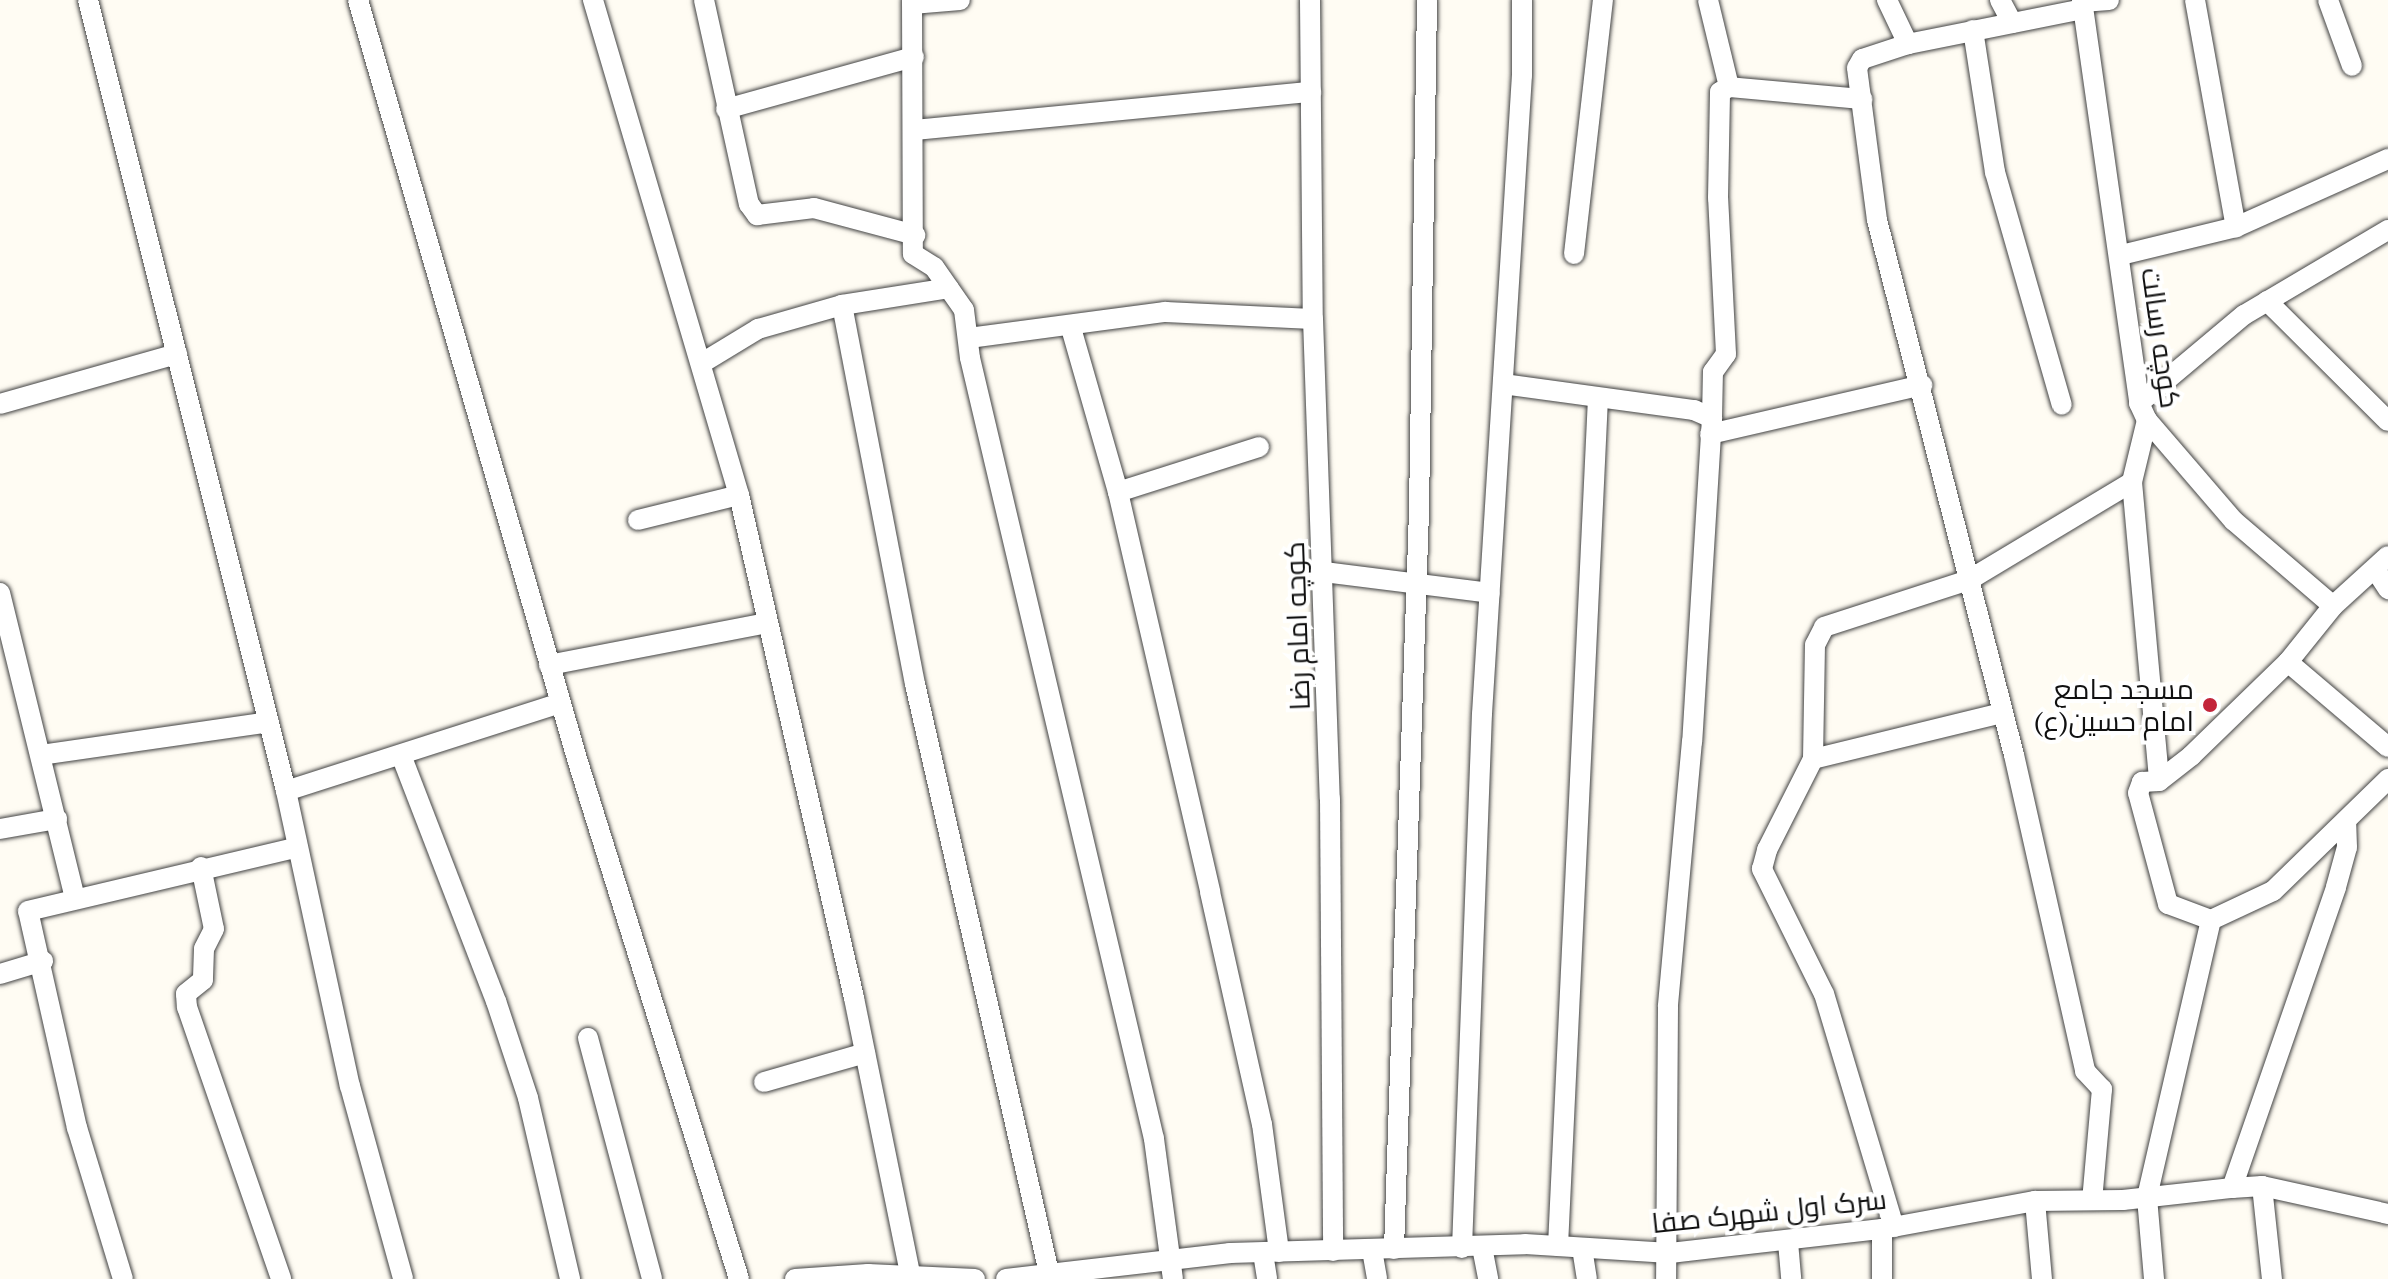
<!DOCTYPE html>
<meta charset="utf-8">
<style>
body{margin:0}
#map{position:relative;width:2388px;height:1279px;overflow:hidden;background:#fffcf3;font-family:"PT Serif",Cairo,serif}
div>[style]{position:absolute}
.roads{filter:drop-shadow(0 0 2px #434343) drop-shadow(0 0 2px #434343)}
.minor>*{height:20px;margin:-10px;padding:0 10px;transform-origin:10px;border-radius:10px;background:#fff}
.dots>*{width:22px;height:22px;translate:-50% -50%;box-sizing:border-box;border:4px solid #fff;border-radius:50%}
span{translate:-50% -50%;white-space:nowrap;text-align:center;line-height:1.15;-webkit-text-stroke:8px #fff;paint-order:stroke}
.street-label{font-size:28px;color:#101010}
.poi-label{font-size:28px;color:#101010}
.right{translate:-100% -50%;text-align:right}
</style>
<div id="map">
<div class="roads">
<div class="minor">
<div style="left:88px;top:0;width:815px;rotate:75.95deg"></div>
<div style="left:286px;top:791px;width:302px;rotate:77.8deg"></div>
<div style="left:350px;top:1086px;width:200px;rotate:74.6deg"></div>
<div style="left:358px;top:0;width:793px;rotate:73.9deg"></div>
<div style="left:578px;top:762px;width:541px;rotate:72.7deg"></div>
<div style="left:593px;top:0;width:516px;rotate:73.57deg"></div>
<div style="left:739px;top:495px;width:516px;rotate:77.12deg"></div>
<div style="left:854px;top:998px;width:287px;rotate:78.5deg"></div>
<div style="left:704px;top:0;width:209px;rotate:77.6deg"></div>
<div style="left:749px;top:204px;width:14px;rotate:54deg"></div>
<div style="left:757px;top:215px;width:57px;rotate:-7deg"></div>
<div style="left:814px;top:208px;width:105px;rotate:15deg"></div>
<div style="left:912px;top:0;width:254px;rotate:89.8deg"></div>
<div style="left:913px;top:254px;width:25px;rotate:32deg"></div>
<div style="left:934px;top:267px;width:52px;rotate:55.1deg"></div>
<div style="left:964px;top:310px;width:48px;rotate:82.9deg"></div>
<div style="left:970px;top:358px;width:802px;rotate:76.74deg"></div>
<div style="left:1154px;top:1139px;width:141px;rotate:82.3deg"></div>
<div style="left:1310px;top:0;width:319px;rotate:89.5deg"></div>
<div style="left:1313px;top:319px;width:480px;rotate:88deg"></div>
<div style="left:1330px;top:799px;width:452px;rotate:89.6deg"></div>
<div style="left:1708px;top:0;width:89px;rotate:76.4deg"></div>
<div style="left:1887px;top:0;width:49px;rotate:64.5deg"></div>
<div style="left:2000px;top:0;width:26px;rotate:62deg"></div>
<div style="left:2082px;top:0;width:407px;rotate:81.9deg"></div>
<div style="left:2139px;top:403px;width:19px;rotate:65deg"></div>
<div style="left:2147px;top:420px;width:64px;rotate:103.6deg"></div>
<div style="left:2132px;top:482px;width:300px;rotate:84.8deg"></div>
<div style="left:2195px;top:0;width:231px;rotate:79.8deg"></div>
<div style="left:2328px;top:0;width:70px;rotate:70deg"></div>
<div style="left:2082px;top:2px;width:27px;rotate:-4deg"></div>
<div style="left:912px;top:4px;width:48px;rotate:-4.8deg"></div>
<div style="left:2083px;top:9px;width:178px;rotate:168.7deg"></div>
<div style="left:1908px;top:44px;width:48px;rotate:161.9deg"></div>
<div style="left:1862px;top:59px;width:10px;rotate:119deg"></div>
<div style="left:1857px;top:68px;width:153px;rotate:82.5deg"></div>
<div style="left:1877px;top:220px;width:552px;rotate:75.64deg"></div>
<div style="left:2014px;top:755px;width:324px;rotate:77.3deg"></div>
<div style="left:2085px;top:1071px;width:25px;rotate:47deg"></div>
<div style="left:2102px;top:1089px;width:111px;rotate:95.1deg"></div>
<div style="left:1973px;top:30px;width:144px;rotate:81.2deg"></div>
<div style="left:1995px;top:172px;width:242px;rotate:74deg"></div>
<div style="left:726px;top:109px;width:195px;rotate:-15.5deg"></div>
<div style="left:914px;top:130px;width:399px;rotate:-5.5deg"></div>
<div style="left:1574px;top:254px;width:256px;rotate:-83.5deg"></div>
<div style="left:2121px;top:255px;width:118px;rotate:-13.7deg"></div>
<div style="left:2236px;top:227px;width:167px;rotate:-24.1deg"></div>
<div style="left:2267px;top:301px;width:170px;rotate:44.8deg"></div>
<div style="left:842px;top:305px;width:386px;rotate:79.1deg"></div>
<div style="left:915px;top:684px;width:604px;rotate:77.18deg"></div>
<div style="left:1071px;top:328px;width:171px;rotate:74deg"></div>
<div style="left:1118px;top:492px;width:410px;rotate:77deg"></div>
<div style="left:1210px;top:892px;width:238px;rotate:77.4deg"></div>
<div style="left:1262px;top:1124px;width:129px;rotate:82.4deg"></div>
<div style="left:969px;top:338px;width:198px;rotate:-7.6deg"></div>
<div style="left:1165px;top:312px;width:148px;rotate:2.7deg"></div>
<div style="left:702px;top:363px;width:66px;rotate:-31.3deg"></div>
<div style="left:758px;top:329px;width:87px;rotate:-15.9deg"></div>
<div style="left:842px;top:305px;width:108px;rotate:-9deg"></div>
<div style="left:1503px;top:384px;width:193px;rotate:7.8deg"></div>
<div style="left:1694px;top:410px;width:20px;rotate:24deg"></div>
<div style="left:1712px;top:418px;width:324px;rotate:93.5deg"></div>
<div style="left:1692px;top:741px;width:267px;rotate:95.2deg"></div>
<div style="left:1668px;top:1007px;width:272px;rotate:90.4deg"></div>
<div style="left:2139px;top:403px;width:137px;rotate:-40deg"></div>
<div style="left:2244px;top:315px;width:167px;rotate:-30.6deg"></div>
<div style="left:0;top:404px;width:184px;rotate:-15.8deg"></div>
<div style="left:1712px;top:418px;width:46px;rotate:-88.8deg"></div>
<div style="left:1713px;top:372px;width:22px;rotate:-54deg"></div>
<div style="left:1726px;top:354px;width:156px;rotate:-92.9deg"></div>
<div style="left:1718px;top:198px;width:106px;rotate:-88.9deg"></div>
<div style="left:1720px;top:92px;width:10px;rotate:-29deg"></div>
<div style="left:1729px;top:87px;width:134px;rotate:5.2deg"></div>
<div style="left:2147px;top:420px;width:133px;rotate:49.3deg"></div>
<div style="left:2234px;top:521px;width:130px;rotate:40.6deg"></div>
<div style="left:1710px;top:434px;width:218px;rotate:-13deg"></div>
<div style="left:1118px;top:492px;width:148px;rotate:-17.7deg"></div>
<div style="left:638px;top:520px;width:104px;rotate:-13.9deg"></div>
<div style="left:2375px;top:569px;width:24px;rotate:57deg"></div>
<div style="left:1324px;top:572px;width:167px;rotate:7.2deg"></div>
<div style="left:0;top:593px;width:315px;rotate:76.2deg"></div>
<div style="left:2288px;top:662px;width:131px;rotate:40.4deg"></div>
<div style="left:549px;top:665px;width:222px;rotate:-10.9deg"></div>
<div style="left:41px;top:755px;width:230px;rotate:-8.2deg"></div>
<div style="left:401px;top:755px;width:264px;rotate:68.9deg"></div>
<div style="left:496px;top:1001px;width:102px;rotate:71.7deg"></div>
<div style="left:528px;top:1098px;width:186px;rotate:76.9deg"></div>
<div style="left:1813px;top:759px;width:195px;rotate:-13.7deg"></div>
<div style="left:286px;top:791px;width:288px;rotate:-17.8deg"></div>
<div style="left:0;top:829px;width:58px;rotate:-10deg"></div>
<div style="left:201px;top:867px;width:63px;rotate:78.2deg"></div>
<div style="left:214px;top:929px;width:22px;rotate:117deg"></div>
<div style="left:204px;top:949px;width:31px;rotate:92deg"></div>
<div style="left:203px;top:980px;width:22px;rotate:141deg"></div>
<div style="left:186px;top:994px;width:13px;rotate:86deg"></div>
<div style="left:187px;top:1007px;width:288px;rotate:70.9deg"></div>
<div style="left:2211px;top:920px;width:68px;rotate:-25.1deg"></div>
<div style="left:2273px;top:891px;width:161px;rotate:-44.2deg"></div>
<div style="left:0;top:974px;width:45px;rotate:-16.8deg"></div>
<div style="left:588px;top:1038px;width:249px;rotate:75.1deg"></div>
<div style="left:764px;top:1082px;width:105px;rotate:-16deg"></div>
<div style="left:2262px;top:1186px;width:94px;rotate:83.9deg"></div>
<div style="left:2232px;top:1188px;width:318px;rotate:-70.9deg"></div>
<div style="left:2336px;top:887px;width:41px;rotate:-74.6deg"></div>
<div style="left:2347px;top:847px;width:25px;rotate:-92deg"></div>
<div style="left:2035px;top:1201px;width:78px;rotate:84.9deg"></div>
<div style="left:1894px;top:1227px;width:243px;rotate:-106.7deg"></div>
<div style="left:1824px;top:994px;width:140px;rotate:-116.4deg"></div>
<div style="left:1762px;top:869px;width:20px;rotate:-75deg"></div>
<div style="left:1767px;top:850px;width:102px;rotate:-63.2deg"></div>
<div style="left:1813px;top:759px;width:114px;rotate:-89deg"></div>
<div style="left:1815px;top:645px;width:20px;rotate:-63deg"></div>
<div style="left:1824px;top:627px;width:152px;rotate:-18deg"></div>
<div style="left:1969px;top:580px;width:190px;rotate:-31deg"></div>
<div style="left:1788px;top:1242px;width:37px;rotate:85deg"></div>
<div style="left:1558px;top:1246px;width:849px;rotate:-87.3deg"></div>
<div style="left:1482px;top:1247px;width:33px;rotate:79deg"></div>
<div style="left:1462px;top:1248px;width:534px;rotate:-87.86deg"></div>
<div style="left:1482px;top:714px;width:640px;rotate:-86.42deg"></div>
<div style="left:1522px;top:75px;width:75px;rotate:-90deg"></div>
<div style="left:1582px;top:1248px;width:31px;rotate:81deg"></div>
<div style="left:1394px;top:1249px;width:739px;rotate:-88.06deg"></div>
<div style="left:1419px;top:510px;width:510px;rotate:-89.1deg"></div>
<div style="left:1372px;top:1250px;width:29px;rotate:80deg"></div>
<div style="left:1263px;top:1253px;width:26px;rotate:81deg"></div>
<div style="left:123px;top:1279px;width:158px;rotate:-106.9deg"></div>
<div style="left:77px;top:1128px;width:222px;rotate:-102.7deg"></div>
<div style="left:28px;top:911px;width:277px;rotate:-13.3deg"></div>
<div style="left:795px;top:1279px;width:73px;rotate:-3.9deg"></div>
<div style="left:868px;top:1274px;width:107px;rotate:2.7deg"></div>
<div style="left:1006px;top:1279px;width:226px;rotate:-6.6deg"></div>
<div style="left:1230px;top:1253px;width:295px;rotate:-1.7deg"></div>
<div style="left:1525px;top:1244px;width:145px;rotate:3.6deg"></div>
<div style="left:1670px;top:1253px;width:213px;rotate:-6.5deg"></div>
<div style="left:1882px;top:1229px;width:156px;rotate:-10.4deg"></div>
<div style="left:2035px;top:1201px;width:88px;rotate:-0.7deg"></div>
<div style="left:2123px;top:1200px;width:110px;rotate:-6.3deg"></div>
<div style="left:2232px;top:1188px;width:30px;rotate:-4deg"></div>
<div style="left:2262px;top:1186px;width:129px;rotate:12.5deg"></div>
<div style="left:1882px;top:1279px;width:50px;rotate:-90deg"></div>
<div style="left:2154px;top:1279px;width:82px;rotate:-94.9deg"></div>
<div style="left:2147px;top:1197px;width:284px;rotate:-77deg"></div>
<div style="left:2211px;top:920px;width:46px;rotate:-159.6deg"></div>
<div style="left:2168px;top:904px;width:115px;rotate:-105.1deg"></div>
<div style="left:2138px;top:793px;width:12px;rotate:-70deg"></div>
<div style="left:2142px;top:782px;width:17px;rotate:-3deg"></div>
<div style="left:2159px;top:781px;width:41px;rotate:-38deg"></div>
<div style="left:2191px;top:756px;width:135px;rotate:-44.1deg"></div>
<div style="left:2288px;top:662px;width:72px;rotate:-51.2deg"></div>
<div style="left:2333px;top:606px;width:74px;rotate:-42.3deg"></div>
</div>
</div>
<div class="dots">
<div style="left:2210px;top:705px;background:#c3253a"></div>
</div>
<div class="street-label">
<span style="left:2161px;top:338px;rotate:82deg">کوچه رسالت</span>
<span style="left:1297px;top:626px;rotate:-92deg">کوچه امام رضا</span>
<span style="left:1769px;top:1211px;rotate:-6deg">سرک اول شهرک صفا</span>
</div>
<div class="poi-label">
<span class="right" style="left:2194px;top:705px">مسجد جامع<br>امام حسین(ع)</span>
</div>
</div>
